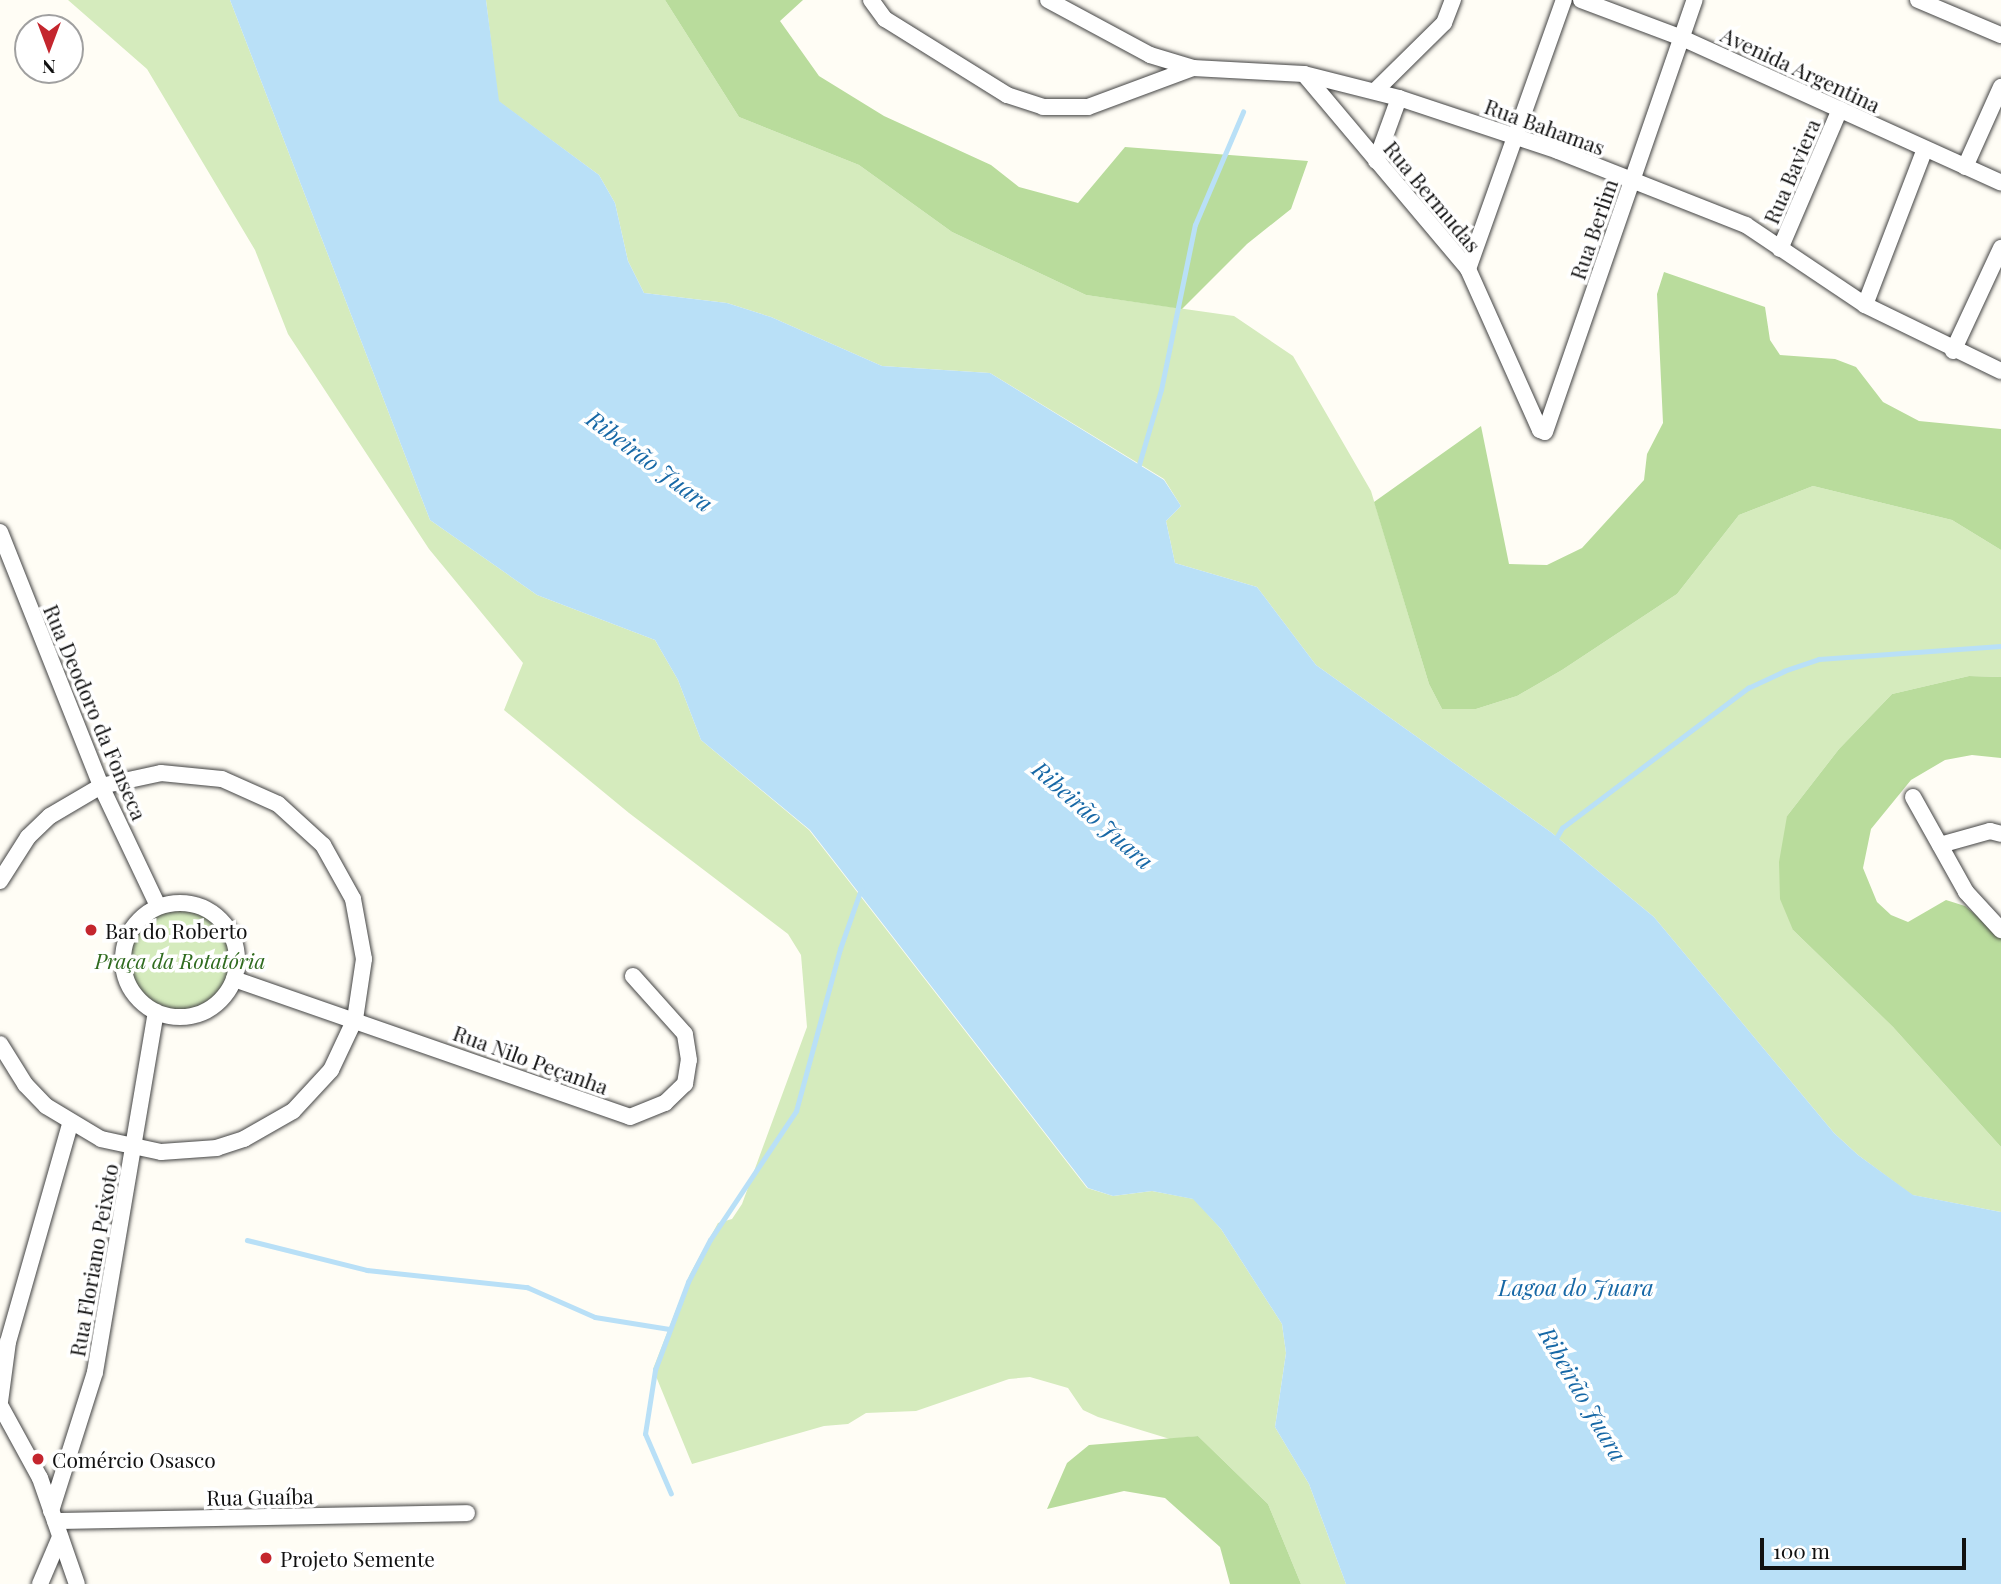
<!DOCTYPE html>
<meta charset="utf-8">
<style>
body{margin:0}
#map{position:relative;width:2001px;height:1584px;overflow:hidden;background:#fffdf5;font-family:"Playfair Display",serif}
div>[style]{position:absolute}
.green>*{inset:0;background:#d5ebbd}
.round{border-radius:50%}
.forest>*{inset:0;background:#b9dc9c}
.water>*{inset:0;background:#b9e0f7}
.stream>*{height:4.5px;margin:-2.25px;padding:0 2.25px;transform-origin:2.25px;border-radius:2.25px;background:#b9e0f7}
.roads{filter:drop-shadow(0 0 2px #444) drop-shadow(0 0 2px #444)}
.street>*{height:16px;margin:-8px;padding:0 8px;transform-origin:8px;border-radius:8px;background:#fff}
.street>.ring{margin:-8px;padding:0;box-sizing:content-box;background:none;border:16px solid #fff;border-radius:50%}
.dots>*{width:19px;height:19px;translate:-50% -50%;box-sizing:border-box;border:4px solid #fff;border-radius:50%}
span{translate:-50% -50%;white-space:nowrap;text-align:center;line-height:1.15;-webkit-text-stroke:7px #fff;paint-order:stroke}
.street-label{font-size:21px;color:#111}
.poi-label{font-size:21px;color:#111}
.left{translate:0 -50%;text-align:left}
.park-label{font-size:21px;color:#2f6b1f;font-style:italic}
.water-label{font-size:23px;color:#1768a6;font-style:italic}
.north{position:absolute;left:14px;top:14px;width:70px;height:70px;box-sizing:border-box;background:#fff;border:2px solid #a0a0a0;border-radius:50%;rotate:180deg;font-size:19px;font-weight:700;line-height:28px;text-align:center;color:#111}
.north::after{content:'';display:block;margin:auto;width:24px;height:32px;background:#c4262e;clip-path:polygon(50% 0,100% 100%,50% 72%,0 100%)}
.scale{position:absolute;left:1760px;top:1538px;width:206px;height:32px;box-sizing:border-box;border:4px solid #111;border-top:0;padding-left:9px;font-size:21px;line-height:24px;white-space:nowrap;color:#111;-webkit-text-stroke:5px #fff;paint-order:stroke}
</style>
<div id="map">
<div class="green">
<div style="clip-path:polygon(68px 0,230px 0,430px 520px,537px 595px,655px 640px,678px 680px,701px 740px,809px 830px,1087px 1188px,1113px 1196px,1152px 1191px,1194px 1199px,1221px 1229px,1282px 1324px,1286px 1353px,1275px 1427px,1309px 1484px,1346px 1584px,1301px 1584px,1268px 1504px,1198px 1436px,1170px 1439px,1098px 1417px,1083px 1410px,1068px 1388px,1030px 1377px,1009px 1379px,916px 1411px,866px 1413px,848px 1424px,824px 1426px,692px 1464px,653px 1369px,690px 1274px,718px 1223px,732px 1219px,742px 1204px,807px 1027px,801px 955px,788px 934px,629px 813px,504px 710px,523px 663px,429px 549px,288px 334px,255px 250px,147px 69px)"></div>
<div style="clip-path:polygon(486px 0,665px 0,739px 117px,859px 165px,952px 232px,1086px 295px,1234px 316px,1293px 356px,1371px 491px,1429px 684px,1442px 709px,1476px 709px,1517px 696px,1562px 670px,1677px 594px,1739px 515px,1813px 486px,1952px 520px,2001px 550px,2001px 677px,1969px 676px,1892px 694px,1839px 749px,1787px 816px,1793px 930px,1893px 1027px,2001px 1147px,2001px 1212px,1912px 1195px,1858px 1155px,1834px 1133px,1654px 917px,1552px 833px,1316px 665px,1257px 587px,1175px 563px,1166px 521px,1181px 506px,1164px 479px,990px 373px,882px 366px,771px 317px,727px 303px,644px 293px,628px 261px,615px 203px,599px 175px,498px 101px)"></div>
<div class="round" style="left:129px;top:908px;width:102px;height:102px"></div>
</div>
<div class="forest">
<div style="clip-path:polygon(665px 0,803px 0,780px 21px,819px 76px,884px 116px,991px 165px,1019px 187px,1078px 203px,1125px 147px,1308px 161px,1291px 209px,1247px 244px,1182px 309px,1086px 295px,952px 232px,859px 165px,739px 117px)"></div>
<div style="clip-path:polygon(1664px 272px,1765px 307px,1770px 340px,1780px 355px,1835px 359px,1856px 367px,1883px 402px,1919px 421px,2001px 429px,2001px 550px,1952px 520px,1813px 486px,1739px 515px,1677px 594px,1562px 670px,1517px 696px,1476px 709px,1442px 709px,1429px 684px,1374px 502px,1481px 426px,1509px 564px,1547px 565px,1582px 548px,1644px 480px,1647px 454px,1663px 423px,1657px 294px)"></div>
<div style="clip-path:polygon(1969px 676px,2001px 677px,2001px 758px,1972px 755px,1945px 760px,1911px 780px,1871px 829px,1863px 868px,1877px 902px,1891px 915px,1908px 922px,1946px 900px,1965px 906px,2001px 936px,2001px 1147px,1893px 1027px,1793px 930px,1780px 899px,1779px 862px,1787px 816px,1839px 749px,1892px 694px)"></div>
<div style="clip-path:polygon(1198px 1436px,1268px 1504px,1301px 1584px,1230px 1584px,1220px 1547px,1165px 1498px,1124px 1491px,1047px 1509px,1067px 1463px,1089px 1445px)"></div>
</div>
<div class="water">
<div style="clip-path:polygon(230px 0,486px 0,499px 101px,599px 175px,615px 203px,628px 261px,644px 293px,727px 303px,771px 317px,882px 366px,990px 373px,1164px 480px,1181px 506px,1166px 521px,1175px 563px,1257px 587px,1316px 665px,1552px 833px,1654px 917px,1834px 1133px,1858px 1155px,1913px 1195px,2001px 1212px,2001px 1584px,1346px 1584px,1309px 1484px,1275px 1427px,1286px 1353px,1282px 1324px,1221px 1229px,1193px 1199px,1152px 1191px,1113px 1196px,1088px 1188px,810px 830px,701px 740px,678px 680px,655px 640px,537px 595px,430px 520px)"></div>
</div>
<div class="stream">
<div style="left:1138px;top:468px;width:81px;rotate:-73.6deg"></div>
<div style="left:1161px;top:390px;width:168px;rotate:-78.4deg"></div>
<div style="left:1195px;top:225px;width:123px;rotate:-67deg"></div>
<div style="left:1554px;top:842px;width:16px;rotate:-60deg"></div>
<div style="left:1562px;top:828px;width:233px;rotate:-37deg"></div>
<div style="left:1748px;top:688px;width:40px;rotate:-25deg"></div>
<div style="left:1784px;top:671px;width:37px;rotate:-19deg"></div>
<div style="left:1819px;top:659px;width:182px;rotate:-4.1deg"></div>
<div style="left:247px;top:1240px;width:124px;rotate:14deg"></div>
<div style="left:367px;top:1270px;width:161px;rotate:6.1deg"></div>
<div style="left:527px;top:1287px;width:74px;rotate:23.8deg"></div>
<div style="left:595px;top:1317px;width:75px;rotate:9.2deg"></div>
<div style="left:671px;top:1494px;width:65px;rotate:-113.4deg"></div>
<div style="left:645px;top:1434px;width:65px;rotate:-81.1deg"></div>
<div style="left:655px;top:1370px;width:94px;rotate:-69.4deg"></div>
<div style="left:688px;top:1282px;width:47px;rotate:-62.4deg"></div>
<div style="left:710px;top:1240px;width:155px;rotate:-56.3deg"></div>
<div style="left:796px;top:1111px;width:168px;rotate:-74.8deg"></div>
<div style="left:840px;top:949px;width:64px;rotate:-70.7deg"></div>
</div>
<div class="roads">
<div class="street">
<div style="left:871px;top:0;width:24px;rotate:54deg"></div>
<div style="left:885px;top:19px;width:144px;rotate:31.9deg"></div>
<div style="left:1007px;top:95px;width:38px;rotate:18deg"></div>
<div style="left:1043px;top:107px;width:45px"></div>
<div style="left:1088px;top:107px;width:112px;rotate:-20.4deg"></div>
<div style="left:1048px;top:0;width:116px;rotate:28.3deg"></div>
<div style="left:1150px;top:55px;width:45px;rotate:16.8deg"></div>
<div style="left:1193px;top:68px;width:111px;rotate:3.1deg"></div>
<div style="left:1304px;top:74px;width:98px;rotate:14.2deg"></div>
<div style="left:1399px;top:98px;width:168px;rotate:18.4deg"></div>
<div style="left:1558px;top:151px;width:202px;rotate:21.5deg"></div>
<div style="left:1746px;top:225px;width:143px;rotate:33.9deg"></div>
<div style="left:1865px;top:305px;width:151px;rotate:25.9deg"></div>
<div style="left:1581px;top:0;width:108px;rotate:20.6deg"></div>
<div style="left:1682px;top:38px;width:350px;rotate:24.4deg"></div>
<div style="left:1918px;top:0;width:90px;rotate:22.9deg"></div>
<div style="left:1304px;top:74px;width:255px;rotate:49.9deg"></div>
<div style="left:1468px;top:269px;width:176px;rotate:65.9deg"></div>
<div style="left:1540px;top:430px;width:5px;rotate:22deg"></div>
<div style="left:1545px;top:432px;width:457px;rotate:-70.9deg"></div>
<div style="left:1375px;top:91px;width:97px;rotate:-44.6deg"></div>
<div style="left:1444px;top:23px;width:25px;rotate:-69deg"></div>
<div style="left:1376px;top:161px;width:67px;rotate:-69.9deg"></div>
<div style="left:1965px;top:167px;width:88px;rotate:-65.8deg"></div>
<div style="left:1780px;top:249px;width:152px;rotate:-66.8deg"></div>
<div style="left:1468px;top:269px;width:286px;rotate:-70.4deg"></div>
<div style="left:1865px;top:305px;width:167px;rotate:-69deg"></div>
<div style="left:1953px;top:351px;width:114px;rotate:-65deg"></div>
<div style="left:0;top:532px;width:273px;rotate:68.3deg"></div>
<div style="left:101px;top:786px;width:133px;rotate:64.6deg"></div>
<div style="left:1913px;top:797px;width:109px;rotate:60.8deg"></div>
<div style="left:1966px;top:892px;width:52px;rotate:47.4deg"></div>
<div style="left:1940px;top:845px;width:52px;rotate:-15.6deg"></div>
<div style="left:1990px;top:831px;width:11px;rotate:15deg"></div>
<div style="left:0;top:881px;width:52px;rotate:-57.5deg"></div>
<div style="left:28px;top:837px;width:30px;rotate:-44deg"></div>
<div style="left:50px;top:816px;width:59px;rotate:-30.5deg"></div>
<div style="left:101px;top:786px;width:61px;rotate:-12.2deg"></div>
<div style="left:161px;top:773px;width:61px;rotate:5.6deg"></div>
<div style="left:222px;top:779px;width:61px;rotate:24.1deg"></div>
<div style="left:278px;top:804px;width:61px;rotate:42.3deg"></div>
<div style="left:323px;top:845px;width:62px;rotate:60.9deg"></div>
<div style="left:353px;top:899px;width:61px;rotate:79.6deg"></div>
<div style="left:364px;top:959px;width:61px;rotate:98.5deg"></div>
<div style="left:355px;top:1019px;width:56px;rotate:115.2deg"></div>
<div style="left:331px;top:1070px;width:56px;rotate:132.8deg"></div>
<div style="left:293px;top:1111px;width:56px;rotate:150.3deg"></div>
<div style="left:244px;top:1139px;width:28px;rotate:162deg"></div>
<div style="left:217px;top:1148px;width:56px;rotate:175.9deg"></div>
<div style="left:161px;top:1152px;width:61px;rotate:-167.8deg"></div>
<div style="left:101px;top:1139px;width:64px;rotate:-149deg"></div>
<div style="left:46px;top:1106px;width:30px;rotate:-134deg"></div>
<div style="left:25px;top:1084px;width:47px;rotate:-122deg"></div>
<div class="ring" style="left:123px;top:903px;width:98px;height:98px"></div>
<div style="left:234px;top:979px;width:419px;rotate:19.2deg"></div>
<div style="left:630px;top:1117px;width:38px;rotate:-22deg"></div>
<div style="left:665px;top:1103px;width:28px;rotate:-44deg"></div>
<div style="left:685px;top:1084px;width:24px;rotate:-81deg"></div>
<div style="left:689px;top:1060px;width:26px;rotate:-99deg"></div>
<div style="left:685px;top:1034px;width:78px;rotate:-131.9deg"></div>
<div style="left:0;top:1402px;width:61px;rotate:-82.4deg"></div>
<div style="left:8px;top:1342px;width:227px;rotate:-74.1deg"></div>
<div style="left:0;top:1405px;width:83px;rotate:61.3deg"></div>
<div style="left:40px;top:1478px;width:112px;rotate:70.8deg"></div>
<div style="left:51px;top:1511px;width:146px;rotate:-72.4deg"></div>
<div style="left:95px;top:1372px;width:365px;rotate:-80.4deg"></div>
<div style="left:55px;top:1521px;width:412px;rotate:-1.1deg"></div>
<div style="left:40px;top:1584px;width:51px;rotate:-66.9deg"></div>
</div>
</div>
<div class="dots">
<div style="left:91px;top:930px;background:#c4262e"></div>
<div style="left:38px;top:1459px;background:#c4262e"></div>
<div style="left:266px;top:1558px;background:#c4262e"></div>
</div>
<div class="street-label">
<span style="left:1801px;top:69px;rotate:25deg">Avenida Argentina</span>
<span style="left:1545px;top:126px;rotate:20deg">Rua Bahamas</span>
<span style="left:1791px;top:171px;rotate:-67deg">Rua Baviera</span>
<span style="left:1433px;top:196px;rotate:50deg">Rua Bermudas</span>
<span style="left:1593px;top:229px;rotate:-71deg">Rua Berlim</span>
<span style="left:96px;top:712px;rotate:67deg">Rua Deodoro da Fonseca</span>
<span style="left:531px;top:1059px;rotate:20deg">Rua Nilo Peçanha</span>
<span style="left:93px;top:1260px;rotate:-80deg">Rua Floriano Peixoto</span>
<span style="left:260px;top:1496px;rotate:-1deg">Rua Guaíba</span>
</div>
<div class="poi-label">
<span class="left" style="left:105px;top:930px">Bar do Roberto</span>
<span class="left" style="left:52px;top:1459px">Comércio Osasco</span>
<span class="left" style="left:280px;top:1558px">Projeto Semente</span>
</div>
<div class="park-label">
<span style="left:180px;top:960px">Praça da Rotatória</span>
</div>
<div class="water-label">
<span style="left:650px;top:461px;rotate:37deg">Ribeirão Juara</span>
<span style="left:1093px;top:815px;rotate:41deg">Ribeirão Juara</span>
<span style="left:1576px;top:1287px">Lagoa do Juara</span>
<span style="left:1583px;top:1394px;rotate:60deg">Ribeirão Juara</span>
</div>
<div class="north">N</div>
<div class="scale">100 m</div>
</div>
